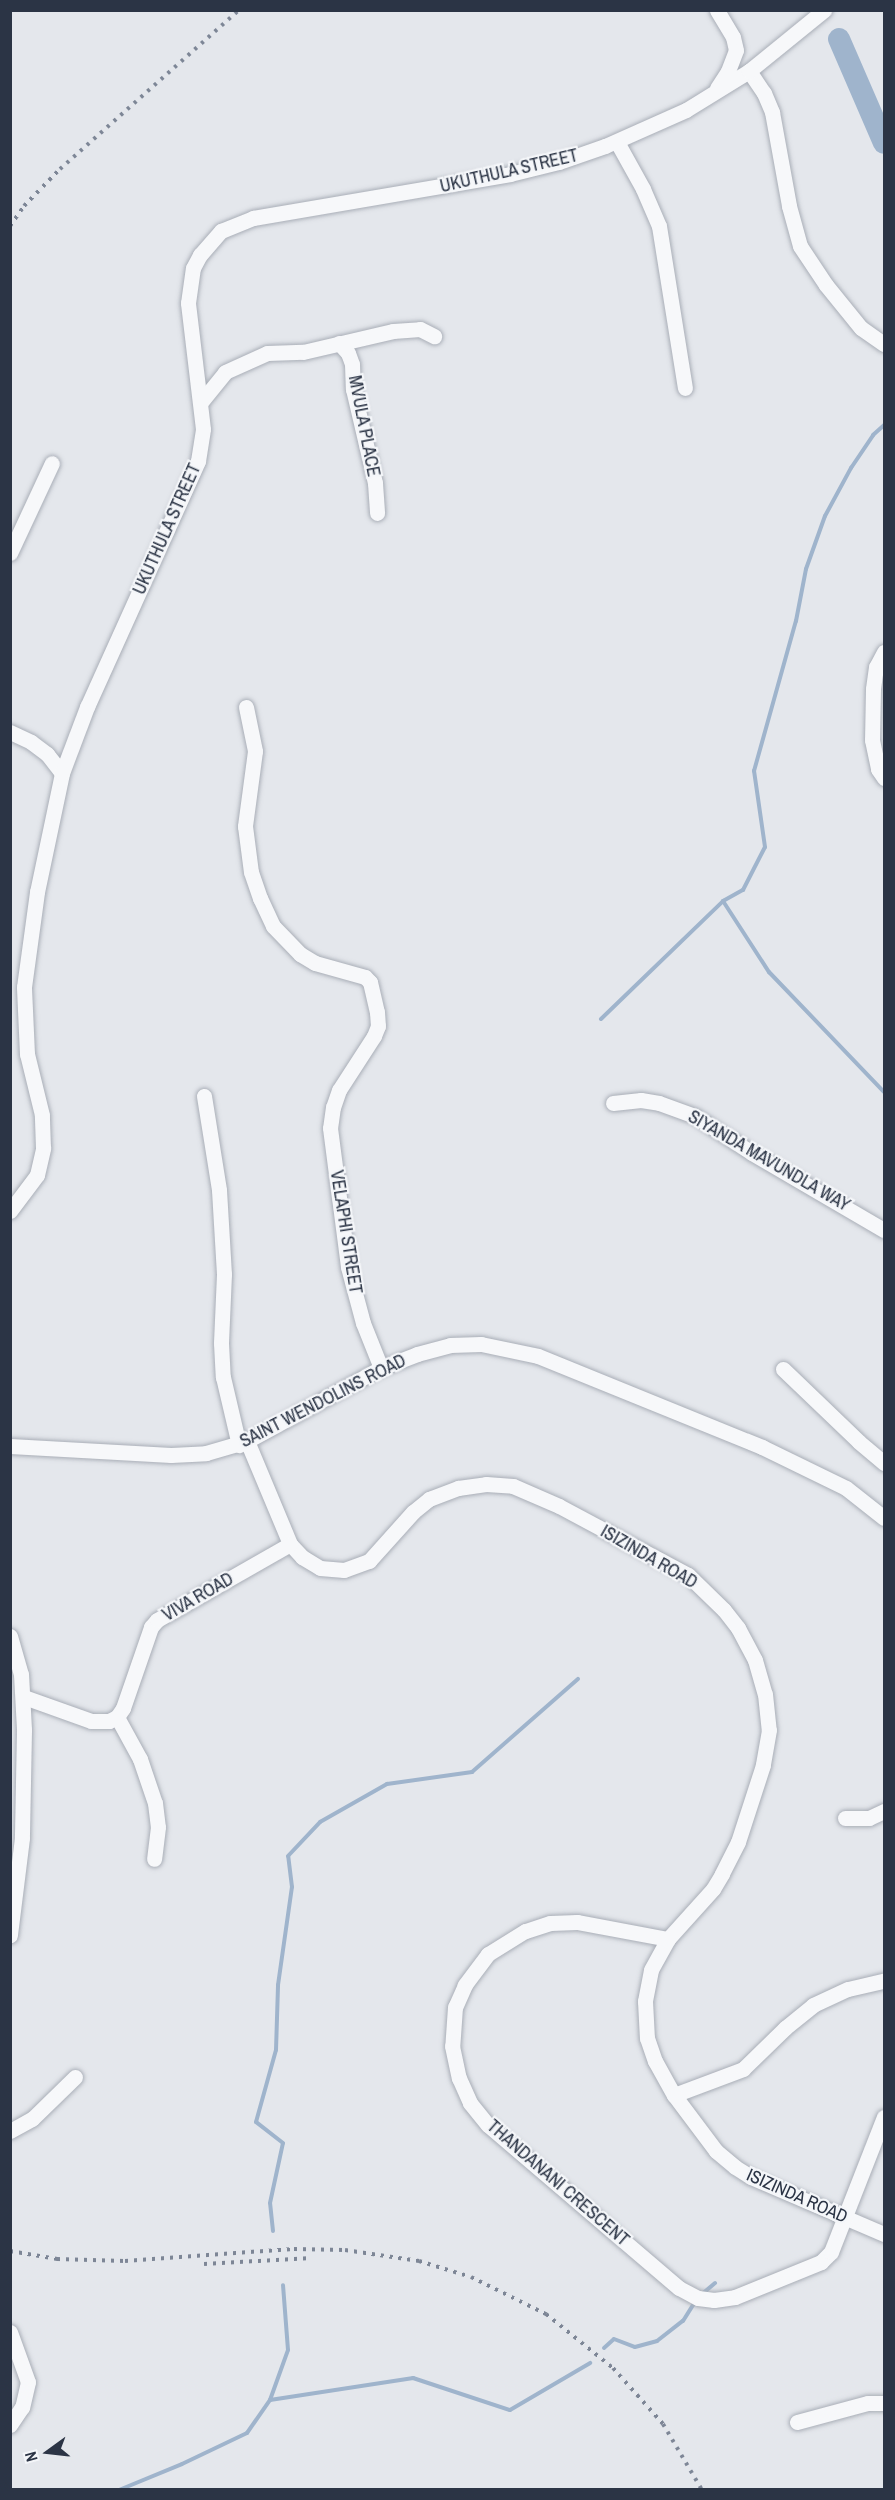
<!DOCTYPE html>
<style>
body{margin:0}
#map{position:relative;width:895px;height:2500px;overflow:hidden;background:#e4e7ec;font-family:"Archivo Narrow",sans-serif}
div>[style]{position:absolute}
.stream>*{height:4px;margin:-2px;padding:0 2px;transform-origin:2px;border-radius:2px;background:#9fb4cc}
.river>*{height:22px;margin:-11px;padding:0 11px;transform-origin:11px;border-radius:11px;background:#9fb4cc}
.roads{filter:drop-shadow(0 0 2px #a9aeb7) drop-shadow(0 0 2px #a9aeb7)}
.minor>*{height:15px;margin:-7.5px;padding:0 7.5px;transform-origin:7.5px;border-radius:7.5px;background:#f7f8fa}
.rail>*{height:4px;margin-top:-2px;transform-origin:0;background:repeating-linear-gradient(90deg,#7d8696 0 3px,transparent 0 9px)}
span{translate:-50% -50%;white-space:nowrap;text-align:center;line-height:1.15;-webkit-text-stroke:4.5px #f4f6f9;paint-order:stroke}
.street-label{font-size:18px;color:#2b3445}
.frame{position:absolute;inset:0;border:12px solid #2b3445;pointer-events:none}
.north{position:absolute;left:18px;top:2422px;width:60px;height:60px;-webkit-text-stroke:4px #f4f6f9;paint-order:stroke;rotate:255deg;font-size:16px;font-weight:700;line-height:24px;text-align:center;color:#2b3445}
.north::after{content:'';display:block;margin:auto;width:21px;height:27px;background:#2b3445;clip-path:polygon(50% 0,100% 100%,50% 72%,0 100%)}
</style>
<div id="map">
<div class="stream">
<div style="left:723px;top:901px;width:85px;rotate:57.1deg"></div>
<div style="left:769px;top:972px;width:166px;rotate:46.2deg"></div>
<div style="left:601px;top:1019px;width:170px;rotate:-44deg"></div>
<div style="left:723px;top:901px;width:23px;rotate:-29deg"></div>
<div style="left:743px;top:890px;width:48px;rotate:-62.9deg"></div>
<div style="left:765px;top:847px;width:77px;rotate:-98.2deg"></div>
<div style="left:754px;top:771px;width:156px;rotate:-74.4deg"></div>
<div style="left:796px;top:621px;width:53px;rotate:-79.1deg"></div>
<div style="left:806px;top:569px;width:56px;rotate:-70.3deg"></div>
<div style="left:825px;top:516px;width:55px;rotate:-61.6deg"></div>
<div style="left:851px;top:468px;width:40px;rotate:-56deg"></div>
<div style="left:873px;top:435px;width:15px;rotate:-42deg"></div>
<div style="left:273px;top:2231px;width:28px;rotate:-96deg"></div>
<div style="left:270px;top:2203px;width:61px;rotate:-77.8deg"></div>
<div style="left:283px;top:2143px;width:34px;rotate:-142deg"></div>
<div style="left:256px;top:2122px;width:75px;rotate:-74.5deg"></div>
<div style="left:276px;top:2050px;width:65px;rotate:-88.2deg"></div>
<div style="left:278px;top:1985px;width:99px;rotate:-81.9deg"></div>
<div style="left:292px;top:1887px;width:31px;rotate:-97deg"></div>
<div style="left:288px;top:1856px;width:47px;rotate:-46.7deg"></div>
<div style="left:320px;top:1822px;width:77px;rotate:-29.6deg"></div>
<div style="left:387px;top:1784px;width:86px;rotate:-8deg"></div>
<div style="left:472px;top:1772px;width:141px;rotate:-41.3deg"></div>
<div style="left:702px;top:2294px;width:17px;rotate:-40deg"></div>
<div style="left:604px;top:2348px;width:13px;rotate:-42deg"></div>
<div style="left:614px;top:2339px;width:22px;rotate:21deg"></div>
<div style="left:635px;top:2347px;width:23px;rotate:-15deg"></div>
<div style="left:657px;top:2341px;width:33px;rotate:-38deg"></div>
<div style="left:683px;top:2321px;width:22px;rotate:-58deg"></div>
<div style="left:270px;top:2400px;width:53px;rotate:-70.2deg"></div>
<div style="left:288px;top:2350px;width:65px;rotate:-94.4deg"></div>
<div style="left:119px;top:2490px;width:68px;rotate:-22.4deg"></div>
<div style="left:182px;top:2464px;width:72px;rotate:-25.5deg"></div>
<div style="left:247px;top:2433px;width:40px;rotate:-55.1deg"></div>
<div style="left:270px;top:2400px;width:145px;rotate:-8.7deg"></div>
<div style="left:413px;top:2378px;width:102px;rotate:18.3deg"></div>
<div style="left:510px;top:2410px;width:93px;rotate:-30.4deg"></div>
</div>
<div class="river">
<div style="left:839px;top:39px;width:113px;rotate:66.6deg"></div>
</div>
<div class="roads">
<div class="minor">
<div style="left:749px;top:71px;width:27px;rotate:56deg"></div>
<div style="left:764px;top:93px;width:21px;rotate:67deg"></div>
<div style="left:772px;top:112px;width:96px;rotate:79.7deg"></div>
<div style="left:789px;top:206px;width:41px;rotate:74.6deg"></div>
<div style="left:800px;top:246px;width:47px;rotate:56.3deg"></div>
<div style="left:826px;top:285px;width:55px;rotate:50.9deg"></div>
<div style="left:861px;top:328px;width:28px;rotate:35deg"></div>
<div style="left:717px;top:88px;width:20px;rotate:-57deg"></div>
<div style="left:728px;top:71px;width:22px;rotate:-69deg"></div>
<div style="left:736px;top:50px;width:13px;rotate:-103deg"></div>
<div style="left:733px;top:37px;width:31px;rotate:-121deg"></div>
<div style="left:617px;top:142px;width:54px;rotate:61deg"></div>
<div style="left:643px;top:189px;width:40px;rotate:66.6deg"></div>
<div style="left:659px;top:226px;width:164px;rotate:80.9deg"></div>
<div style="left:339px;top:343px;width:13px;rotate:48deg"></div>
<div style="left:348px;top:353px;width:12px;rotate:70deg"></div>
<div style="left:352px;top:364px;width:25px;rotate:88deg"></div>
<div style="left:353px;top:389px;width:97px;rotate:76.8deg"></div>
<div style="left:375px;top:483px;width:30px;rotate:86deg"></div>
<div style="left:201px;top:402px;width:38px;rotate:-51deg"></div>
<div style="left:225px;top:372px;width:46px;rotate:-24.3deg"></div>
<div style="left:267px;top:353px;width:36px;rotate:-2deg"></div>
<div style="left:303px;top:352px;width:92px;rotate:-13.1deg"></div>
<div style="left:393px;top:331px;width:27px;rotate:-4deg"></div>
<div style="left:420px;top:329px;width:16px;rotate:27deg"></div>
<div style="left:10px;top:553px;width:99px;rotate:-65deg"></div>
<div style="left:884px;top:652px;width:17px;rotate:118deg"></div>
<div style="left:876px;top:667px;width:22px;rotate:98deg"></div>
<div style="left:873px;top:689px;width:51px;rotate:91.1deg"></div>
<div style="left:872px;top:740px;width:30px;rotate:78deg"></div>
<div style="left:878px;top:769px;width:11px;rotate:56deg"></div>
<div style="left:246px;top:707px;width:45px;rotate:78.4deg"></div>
<div style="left:255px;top:751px;width:76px;rotate:97.6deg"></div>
<div style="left:245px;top:826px;width:46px;rotate:82.6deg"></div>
<div style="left:251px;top:872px;width:28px;rotate:71deg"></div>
<div style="left:260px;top:898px;width:31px;rotate:65deg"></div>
<div style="left:273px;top:926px;width:39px;rotate:46deg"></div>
<div style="left:300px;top:954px;width:17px;rotate:31deg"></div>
<div style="left:315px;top:963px;width:52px;rotate:15.6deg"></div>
<div style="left:365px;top:977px;width:7px;rotate:45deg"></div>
<div style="left:370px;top:982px;width:31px;rotate:77deg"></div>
<div style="left:377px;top:1012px;width:14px;rotate:86deg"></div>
<div style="left:378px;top:1026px;width:11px;rotate:112deg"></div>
<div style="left:374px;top:1036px;width:64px;rotate:122.9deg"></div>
<div style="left:339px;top:1090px;width:18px;rotate:109deg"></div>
<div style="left:333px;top:1107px;width:21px;rotate:98deg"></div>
<div style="left:330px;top:1128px;width:140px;rotate:82.6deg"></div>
<div style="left:348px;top:1267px;width:58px;rotate:75deg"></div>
<div style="left:363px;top:1323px;width:48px;rotate:68.2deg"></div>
<div style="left:10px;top:732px;width:23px;rotate:25deg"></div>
<div style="left:31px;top:742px;width:20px;rotate:37deg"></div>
<div style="left:47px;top:754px;width:24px;rotate:52deg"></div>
<div style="left:204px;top:1096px;width:95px;rotate:80.9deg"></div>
<div style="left:219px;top:1190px;width:84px;rotate:86.6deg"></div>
<div style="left:224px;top:1274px;width:69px;rotate:92.5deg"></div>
<div style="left:221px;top:1343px;width:34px;rotate:87deg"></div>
<div style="left:223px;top:1377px;width:70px;rotate:76.8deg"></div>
<div style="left:613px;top:1103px;width:28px;rotate:-6deg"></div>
<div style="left:641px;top:1100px;width:18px;rotate:9deg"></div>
<div style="left:659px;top:1103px;width:38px;rotate:20deg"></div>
<div style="left:695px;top:1116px;width:68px;rotate:33deg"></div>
<div style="left:752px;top:1153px;width:153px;rotate:30.3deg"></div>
<div style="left:10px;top:1211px;width:45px;rotate:-53.1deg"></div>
<div style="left:37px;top:1175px;width:28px;rotate:-77deg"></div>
<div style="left:43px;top:1148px;width:33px;rotate:-92deg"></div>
<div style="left:42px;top:1115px;width:63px;rotate:-103.8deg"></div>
<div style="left:27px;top:1054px;width:67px;rotate:-92.6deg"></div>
<div style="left:24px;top:987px;width:96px;rotate:-82.2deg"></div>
<div style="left:37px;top:892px;width:122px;rotate:-78.1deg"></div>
<div style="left:62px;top:773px;width:71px;rotate:-69.3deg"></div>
<div style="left:87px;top:707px;width:270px;rotate:-65.7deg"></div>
<div style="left:198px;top:461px;width:32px;rotate:-81deg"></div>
<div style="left:203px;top:429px;width:127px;rotate:-96.8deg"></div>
<div style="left:188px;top:303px;width:35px;rotate:-82deg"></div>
<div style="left:193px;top:268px;width:15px;rotate:-62deg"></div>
<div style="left:200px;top:255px;width:32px;rotate:-49deg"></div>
<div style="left:221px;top:231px;width:35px;rotate:-22deg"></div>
<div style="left:253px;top:218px;width:261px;rotate:-9.7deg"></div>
<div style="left:510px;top:174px;width:50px;rotate:-13.8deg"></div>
<div style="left:559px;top:162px;width:49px;rotate:-19.2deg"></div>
<div style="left:605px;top:146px;width:89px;rotate:-24deg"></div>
<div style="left:686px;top:110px;width:74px;rotate:-31.8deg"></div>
<div style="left:749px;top:71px;width:97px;rotate:-39.1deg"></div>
<div style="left:783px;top:1369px;width:105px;rotate:43.8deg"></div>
<div style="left:859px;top:1442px;width:33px;rotate:40deg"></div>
<div style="left:247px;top:1441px;width:112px;rotate:67.3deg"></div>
<div style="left:290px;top:1544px;width:18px;rotate:47deg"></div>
<div style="left:302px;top:1557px;width:21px;rotate:31deg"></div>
<div style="left:320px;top:1568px;width:24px;rotate:5deg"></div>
<div style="left:344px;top:1570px;width:27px;rotate:-20deg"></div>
<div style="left:369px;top:1561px;width:66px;rotate:-48.1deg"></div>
<div style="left:413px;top:1512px;width:21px;rotate:-39deg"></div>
<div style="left:429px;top:1499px;width:31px;rotate:-21deg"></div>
<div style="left:458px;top:1488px;width:28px;rotate:-8deg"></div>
<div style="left:486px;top:1484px;width:27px;rotate:4deg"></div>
<div style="left:513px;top:1486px;width:50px;rotate:23.5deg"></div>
<div style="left:559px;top:1506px;width:146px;rotate:28.1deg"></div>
<div style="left:688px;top:1575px;width:50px;rotate:44.2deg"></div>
<div style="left:724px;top:1610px;width:23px;rotate:52deg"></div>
<div style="left:738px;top:1628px;width:36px;rotate:62deg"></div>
<div style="left:755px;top:1660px;width:35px;rotate:74deg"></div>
<div style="left:765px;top:1694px;width:36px;rotate:84deg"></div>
<div style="left:769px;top:1730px;width:36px;rotate:100deg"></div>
<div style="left:763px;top:1765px;width:81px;rotate:108deg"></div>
<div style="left:738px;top:1842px;width:36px;rotate:117deg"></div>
<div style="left:722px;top:1874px;width:17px;rotate:121deg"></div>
<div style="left:713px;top:1889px;width:67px;rotate:132deg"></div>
<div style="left:668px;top:1939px;width:35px;rotate:119deg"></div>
<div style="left:651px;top:1970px;width:32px;rotate:101deg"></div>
<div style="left:645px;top:2001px;width:37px;rotate:87deg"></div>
<div style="left:647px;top:2038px;width:24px;rotate:71deg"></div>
<div style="left:655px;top:2061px;width:39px;rotate:61deg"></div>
<div style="left:674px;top:2095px;width:70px;rotate:53.1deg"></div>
<div style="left:716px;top:2151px;width:25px;rotate:40deg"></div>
<div style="left:735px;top:2167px;width:19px;rotate:32deg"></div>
<div style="left:751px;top:2177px;width:145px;rotate:23.2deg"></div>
<div style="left:10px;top:1446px;width:161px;rotate:3.2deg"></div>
<div style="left:171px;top:1455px;width:35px;rotate:-3deg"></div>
<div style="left:206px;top:1453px;width:43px;rotate:-16.3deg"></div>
<div style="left:247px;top:1441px;width:153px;rotate:-28.6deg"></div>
<div style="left:381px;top:1368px;width:39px;rotate:-21deg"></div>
<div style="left:417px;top:1354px;width:34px;rotate:-15deg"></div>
<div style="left:450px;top:1345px;width:31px;rotate:-2deg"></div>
<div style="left:481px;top:1344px;width:58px;rotate:11.9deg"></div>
<div style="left:538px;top:1356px;width:242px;rotate:22.1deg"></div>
<div style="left:762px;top:1447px;width:93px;rotate:26deg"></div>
<div style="left:846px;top:1488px;width:48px;rotate:38.3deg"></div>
<div style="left:10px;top:1636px;width:40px;rotate:74deg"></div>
<div style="left:21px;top:1674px;width:56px;rotate:86.9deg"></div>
<div style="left:24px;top:1730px;width:108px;rotate:91.1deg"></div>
<div style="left:22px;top:1838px;width:98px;rotate:97.1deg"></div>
<div style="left:24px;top:1697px;width:71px;rotate:19.7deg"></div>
<div style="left:91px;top:1721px;width:18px"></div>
<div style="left:109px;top:1721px;width:9px;rotate:-27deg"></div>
<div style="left:117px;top:1717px;width:11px;rotate:-56deg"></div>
<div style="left:123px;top:1708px;width:86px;rotate:-70.9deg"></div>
<div style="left:151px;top:1627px;width:9px;rotate:-49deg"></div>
<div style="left:157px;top:1620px;width:153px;rotate:-29.7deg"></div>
<div style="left:117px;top:1717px;width:48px;rotate:61.3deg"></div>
<div style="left:140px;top:1759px;width:46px;rotate:71.2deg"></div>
<div style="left:155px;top:1803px;width:24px;rotate:83deg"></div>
<div style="left:158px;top:1827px;width:32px;rotate:97deg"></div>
<div style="left:845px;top:1818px;width:24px"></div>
<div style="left:869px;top:1818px;width:17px;rotate:-25deg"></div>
<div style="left:668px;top:1939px;width:93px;rotate:-169.4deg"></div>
<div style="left:577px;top:1922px;width:27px;rotate:178deg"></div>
<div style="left:550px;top:1923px;width:26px;rotate:162deg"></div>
<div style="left:525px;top:1931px;width:44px;rotate:148.1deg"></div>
<div style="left:488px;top:1954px;width:39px;rotate:127deg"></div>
<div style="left:465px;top:1985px;width:24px;rotate:114deg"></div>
<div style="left:455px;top:2007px;width:39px;rotate:94deg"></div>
<div style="left:452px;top:2046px;width:33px;rotate:78deg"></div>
<div style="left:459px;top:2078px;width:27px;rotate:66deg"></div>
<div style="left:470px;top:2103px;width:28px;rotate:51deg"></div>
<div style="left:488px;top:2125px;width:251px;rotate:40.5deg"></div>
<div style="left:679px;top:2288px;width:21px;rotate:28deg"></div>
<div style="left:698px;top:2298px;width:16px;rotate:7deg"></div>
<div style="left:714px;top:2300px;width:21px;rotate:-8deg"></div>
<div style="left:735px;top:2297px;width:93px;rotate:-22.1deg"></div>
<div style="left:821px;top:2262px;width:14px;rotate:-45deg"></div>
<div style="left:831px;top:2252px;width:145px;rotate:-68.6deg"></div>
<div style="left:674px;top:2095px;width:74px;rotate:-20.6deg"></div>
<div style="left:743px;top:2069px;width:59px;rotate:-44.3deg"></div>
<div style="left:785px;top:2028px;width:36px;rotate:-39deg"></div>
<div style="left:813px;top:2005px;width:38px;rotate:-25deg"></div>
<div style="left:848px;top:1989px;width:37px;rotate:-13deg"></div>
<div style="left:10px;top:2131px;width:25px;rotate:-29deg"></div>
<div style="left:32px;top:2119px;width:60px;rotate:-44.3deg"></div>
<div style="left:10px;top:2332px;width:53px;rotate:70.2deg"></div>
<div style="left:28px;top:2382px;width:26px;rotate:103deg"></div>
<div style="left:22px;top:2407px;width:22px;rotate:124deg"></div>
<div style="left:797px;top:2422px;width:73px;rotate:-15deg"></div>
<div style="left:868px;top:2403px;width:16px"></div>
</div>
</div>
<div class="rail">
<div style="left:10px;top:226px;width:24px;rotate:-55deg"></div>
<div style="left:24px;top:206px;width:52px;rotate:-45.8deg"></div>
<div style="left:60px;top:169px;width:239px;rotate:-41.6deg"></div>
<div style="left:10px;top:2251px;width:48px;rotate:9.7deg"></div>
<div style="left:57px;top:2259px;width:68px;rotate:1.7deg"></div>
<div style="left:125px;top:2261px;width:169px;rotate:-4.1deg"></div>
<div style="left:294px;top:2249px;width:51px;rotate:1.1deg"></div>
<div style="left:345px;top:2250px;width:75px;rotate:8.5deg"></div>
<div style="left:419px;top:2261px;width:54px;rotate:17.1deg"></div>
<div style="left:471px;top:2277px;width:84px;rotate:26.3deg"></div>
<div style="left:546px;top:2314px;width:86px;rotate:38.9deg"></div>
<div style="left:613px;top:2368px;width:75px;rotate:48.2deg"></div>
<div style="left:663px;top:2424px;width:77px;rotate:59.4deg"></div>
<div style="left:204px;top:2264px;width:108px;rotate:-3.2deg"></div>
</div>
<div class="street-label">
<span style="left:509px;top:171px;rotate:-13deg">UKUTHULA STREET</span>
<span style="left:364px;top:426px;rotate:79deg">MVULA PLACE</span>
<span style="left:167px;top:529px;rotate:-66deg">UKUTHULA STREET</span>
<span style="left:769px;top:1161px;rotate:30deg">SIYANDA MAVUNDLA WAY</span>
<span style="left:346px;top:1232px;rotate:81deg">VELAPHI STREET</span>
<span style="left:323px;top:1401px;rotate:-27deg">SAINT WENDOLINS ROAD</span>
<span style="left:649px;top:1557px;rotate:30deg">ISIZINDA ROAD</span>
<span style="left:198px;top:1597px;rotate:-30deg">VIVA ROAD</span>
<span style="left:558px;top:2183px;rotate:41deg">THANDANANI CRESCENT</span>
<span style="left:797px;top:2196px;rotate:24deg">ISIZINDA ROAD</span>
</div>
<div class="frame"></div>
<div class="north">N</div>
</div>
